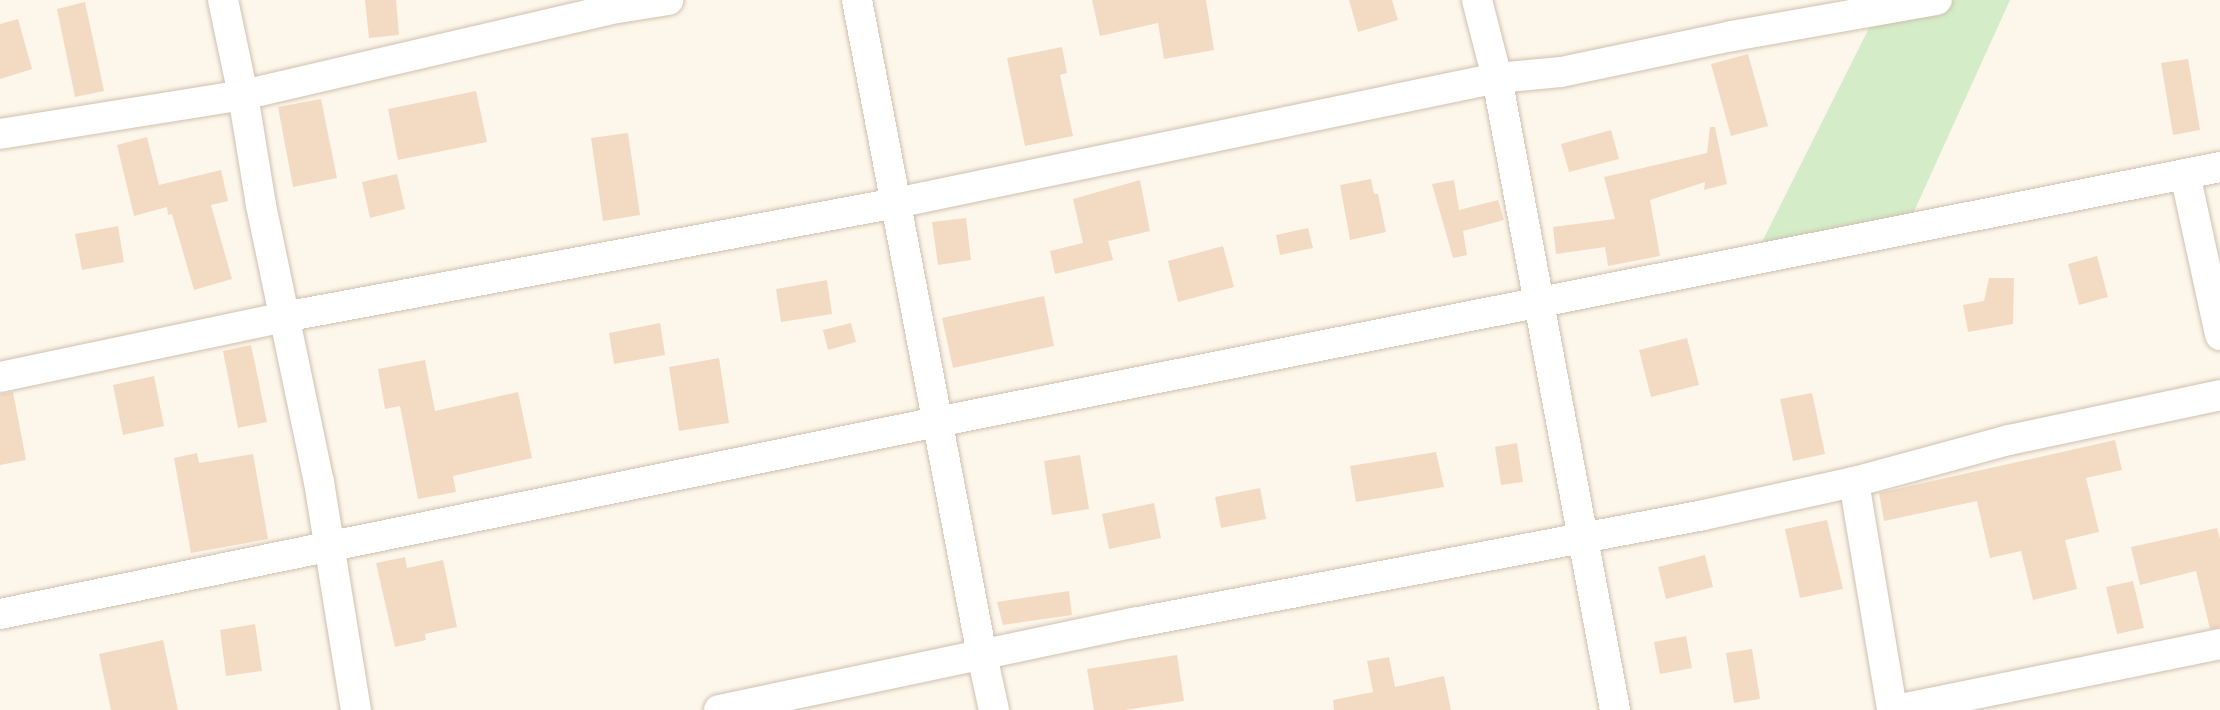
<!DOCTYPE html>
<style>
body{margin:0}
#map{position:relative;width:2220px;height:710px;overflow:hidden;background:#fdf7eb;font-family:Ubuntu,sans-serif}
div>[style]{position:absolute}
.green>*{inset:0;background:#d4ecc8}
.building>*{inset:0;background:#f3dac2}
.roads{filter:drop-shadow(0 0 2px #d0c0af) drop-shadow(0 0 2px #d0c0af)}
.street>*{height:30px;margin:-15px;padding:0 15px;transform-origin:15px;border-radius:15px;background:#fff}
span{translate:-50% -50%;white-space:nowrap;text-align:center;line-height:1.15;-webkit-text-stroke:5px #fffbf2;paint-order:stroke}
</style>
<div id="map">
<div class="green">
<div style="clip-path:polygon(1883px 0,2010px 0,1902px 238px,1759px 248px)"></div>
</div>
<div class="building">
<div style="clip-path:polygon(365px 0,396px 0,399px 35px,369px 38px)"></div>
<div style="clip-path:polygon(1092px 0,1206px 0,1214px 50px,1164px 59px,1158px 23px,1100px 36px)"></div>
<div style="clip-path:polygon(1349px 0,1392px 0,1398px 20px,1358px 32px)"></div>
<div style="clip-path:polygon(85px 2px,104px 91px,75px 97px,57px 9px)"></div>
<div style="clip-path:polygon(18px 19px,32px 69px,0 79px,0 24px)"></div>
<div style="clip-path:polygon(1062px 47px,1067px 73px,1060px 75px,1073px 136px,1025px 146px,1007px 58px)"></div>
<div style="clip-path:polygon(1748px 54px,1768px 126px,1731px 136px,1711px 64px)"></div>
<div style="clip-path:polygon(2188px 59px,2200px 130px,2173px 135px,2161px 63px)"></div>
<div style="clip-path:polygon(476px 91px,487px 142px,398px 160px,388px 109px)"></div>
<div style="clip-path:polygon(321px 99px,337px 178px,293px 187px,278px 107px)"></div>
<div style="clip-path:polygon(1710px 127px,1715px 127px,1727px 184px,1704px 190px,1705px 182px,1650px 200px,1660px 256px,1608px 266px,1605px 247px,1556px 254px,1553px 227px,1615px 219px,1604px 177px,1707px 153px)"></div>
<div style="clip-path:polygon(1611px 130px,1619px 159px,1569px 172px,1561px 144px)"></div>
<div style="clip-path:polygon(628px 133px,640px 215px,603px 221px,591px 138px)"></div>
<div style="clip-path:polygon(147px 137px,159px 185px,221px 170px,228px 201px,211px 205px,232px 279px,194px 290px,172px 214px,168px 215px,167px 207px,134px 216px,117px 145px)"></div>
<div style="clip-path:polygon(397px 174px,405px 209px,370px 218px,362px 182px)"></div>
<div style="clip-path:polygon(1371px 179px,1374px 194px,1378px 194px,1386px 232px,1350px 240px,1340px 185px)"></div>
<div style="clip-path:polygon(1140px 180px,1150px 231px,1108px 241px,1113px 260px,1055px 274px,1050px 251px,1083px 243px,1073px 199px)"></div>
<div style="clip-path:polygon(1454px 180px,1459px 210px,1498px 200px,1504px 220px,1463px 231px,1467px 255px,1453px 258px,1432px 184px)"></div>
<div style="clip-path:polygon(966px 218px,971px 260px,938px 265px,932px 222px)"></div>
<div style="clip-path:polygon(118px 226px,124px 262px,82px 270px,75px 234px)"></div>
<div style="clip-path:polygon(1308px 228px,1313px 248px,1280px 255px,1276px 235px)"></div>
<div style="clip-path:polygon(1223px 246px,1234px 287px,1178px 302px,1168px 261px)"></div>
<div style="clip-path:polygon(2097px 256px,2108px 297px,2079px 305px,2068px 264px)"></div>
<div style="clip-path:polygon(1989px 278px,2014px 278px,2013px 324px,1968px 332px,1963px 305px,1984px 301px)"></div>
<div style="clip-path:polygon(827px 280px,832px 314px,781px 322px,776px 289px)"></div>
<div style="clip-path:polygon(1044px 296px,1054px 346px,953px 368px,942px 318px)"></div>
<div style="clip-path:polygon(660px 323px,665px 355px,614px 364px,609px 333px)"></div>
<div style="clip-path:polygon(851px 323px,856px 342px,828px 350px,823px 330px)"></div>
<div style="clip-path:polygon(1687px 338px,1699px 385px,1651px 397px,1639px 350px)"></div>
<div style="clip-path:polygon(251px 345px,267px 422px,238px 428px,223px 351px)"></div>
<div style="clip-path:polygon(719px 358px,729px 423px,679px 431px,669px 367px)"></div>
<div style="clip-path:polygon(425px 360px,435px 411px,518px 392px,532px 458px,453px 476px,456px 492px,418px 499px,400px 406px,385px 409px,378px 369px)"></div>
<div style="clip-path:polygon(154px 376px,164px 426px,123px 435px,113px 385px)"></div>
<div style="clip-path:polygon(13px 392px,26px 460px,0 465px,0 394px)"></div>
<div style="clip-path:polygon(1812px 393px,1825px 454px,1793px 461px,1780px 399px)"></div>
<div style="clip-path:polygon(2115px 440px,2122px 470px,2086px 478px,2099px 532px,2065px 540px,2077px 589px,2033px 600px,2021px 551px,1990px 558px,1977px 501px,1884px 521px,1879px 493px)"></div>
<div style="clip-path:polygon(1517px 443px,1523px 482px,1501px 485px,1495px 447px)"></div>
<div style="clip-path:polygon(1436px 452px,1444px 487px,1356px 502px,1350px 466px)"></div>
<div style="clip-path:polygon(197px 453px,199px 463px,253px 454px,268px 539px,191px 553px,174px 458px)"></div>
<div style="clip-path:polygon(1080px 455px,1089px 509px,1052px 515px,1044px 461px)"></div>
<div style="clip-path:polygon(1260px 488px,1266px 519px,1221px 528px,1215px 497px)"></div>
<div style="clip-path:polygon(1154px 503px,1161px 538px,1109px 549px,1102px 514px)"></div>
<div style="clip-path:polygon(1827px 520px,1843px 589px,1800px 598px,1785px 529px)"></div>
<div style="clip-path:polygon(2217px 528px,2220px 539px,2220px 627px,2210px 629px,2196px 571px,2140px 585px,2131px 547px)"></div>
<div style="clip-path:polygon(1705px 555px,1713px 587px,1666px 599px,1658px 567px)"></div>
<div style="clip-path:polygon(405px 557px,407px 568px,443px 560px,457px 627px,425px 634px,426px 640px,395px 647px,376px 563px)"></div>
<div style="clip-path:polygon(2133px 581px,2144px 628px,2117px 634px,2106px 587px)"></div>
<div style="clip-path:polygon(1069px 591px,1072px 615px,1003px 625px,997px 602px)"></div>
<div style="clip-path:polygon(255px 624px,262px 671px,226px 676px,220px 630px)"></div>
<div style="clip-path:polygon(1686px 636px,1692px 668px,1660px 674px,1654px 642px)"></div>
<div style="clip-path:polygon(163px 640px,178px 710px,111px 710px,99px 654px)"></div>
<div style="clip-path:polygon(1752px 649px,1760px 699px,1734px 703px,1726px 653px)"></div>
<div style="clip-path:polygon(1177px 655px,1184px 701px,1124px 710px,1094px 710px,1087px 669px)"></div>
<div style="clip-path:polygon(1389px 657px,1395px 687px,1444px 676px,1451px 710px,1334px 710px,1333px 700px,1373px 692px,1367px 661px)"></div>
</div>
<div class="roads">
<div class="street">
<div style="left:223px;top:0;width:97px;rotate:78.1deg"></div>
<div style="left:243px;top:95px;width:111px;rotate:80.7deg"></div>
<div style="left:261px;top:205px;width:283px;rotate:78.2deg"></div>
<div style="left:319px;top:482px;width:231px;rotate:80.8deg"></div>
<div style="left:857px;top:0;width:667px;rotate:79.2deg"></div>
<div style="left:982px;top:655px;width:56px;rotate:77.7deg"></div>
<div style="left:1477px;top:0;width:81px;rotate:75.6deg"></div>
<div style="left:1497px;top:78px;width:643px;rotate:79.42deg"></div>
<div style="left:0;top:134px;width:246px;rotate:-9.1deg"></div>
<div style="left:243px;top:95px;width:385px;rotate:-13.1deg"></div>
<div style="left:618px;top:8px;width:51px;rotate:-9.1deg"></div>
<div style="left:2185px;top:174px;width:165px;rotate:77.7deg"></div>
<div style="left:0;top:377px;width:290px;rotate:-11.9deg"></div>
<div style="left:284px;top:317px;width:623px;rotate:-10.55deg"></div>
<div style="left:896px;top:203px;width:614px;rotate:-11.75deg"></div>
<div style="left:1497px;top:78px;width:64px;rotate:-5.4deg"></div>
<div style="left:1561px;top:72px;width:175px;rotate:-11.9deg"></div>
<div style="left:1732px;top:36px;width:208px;rotate:-10deg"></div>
<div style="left:1854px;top:482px;width:231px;rotate:80.5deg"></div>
<div style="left:0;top:614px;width:956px;rotate:-11.58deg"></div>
<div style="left:937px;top:422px;width:1308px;rotate:-11.24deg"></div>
<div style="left:719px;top:710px;width:423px;rotate:-11.9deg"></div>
<div style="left:1133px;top:623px;width:581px;rotate:-10.71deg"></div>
<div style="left:1704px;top:515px;width:154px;rotate:-12.4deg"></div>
<div style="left:1854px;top:482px;width:161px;rotate:-15.2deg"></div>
<div style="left:2009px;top:440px;width:216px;rotate:-12deg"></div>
<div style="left:1896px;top:710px;width:331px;rotate:-11.5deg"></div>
</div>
</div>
</div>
